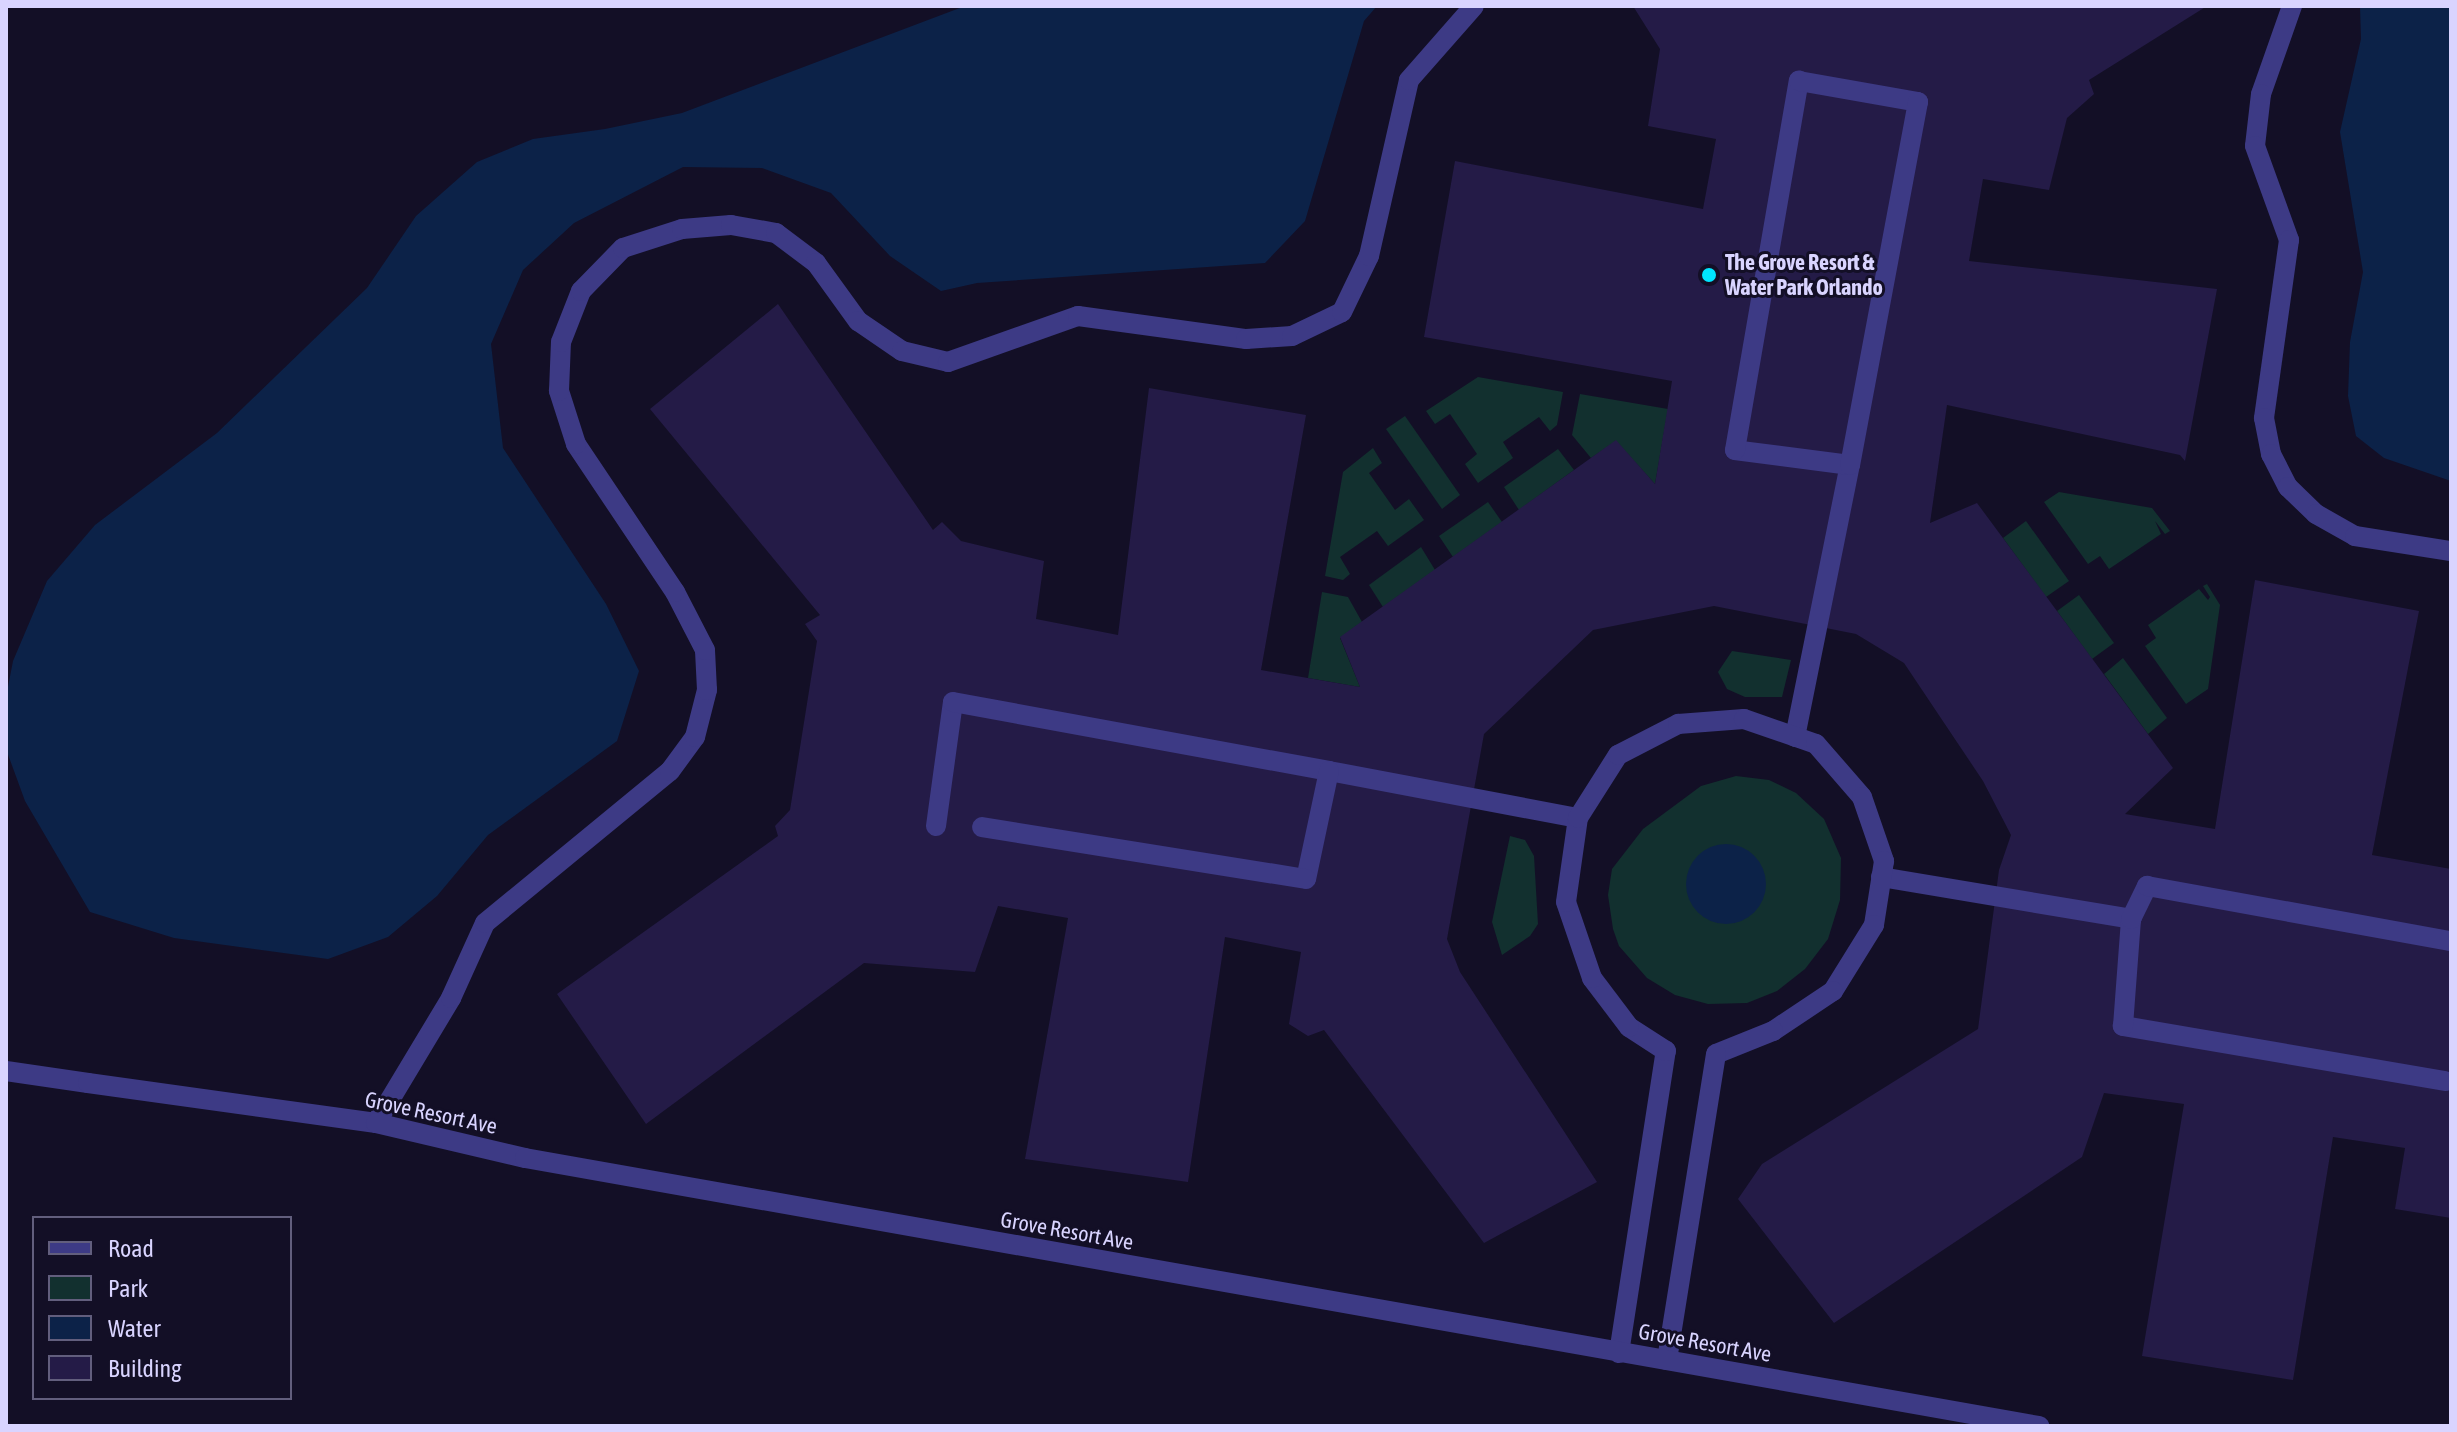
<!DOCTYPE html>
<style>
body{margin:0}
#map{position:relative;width:2457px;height:1432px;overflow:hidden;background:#130f26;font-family:"Asap Condensed",sans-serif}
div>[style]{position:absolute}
.green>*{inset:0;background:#12302f}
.water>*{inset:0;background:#0c2248}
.round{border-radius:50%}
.building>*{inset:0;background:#241b47}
.service>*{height:20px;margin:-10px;padding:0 10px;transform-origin:10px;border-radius:10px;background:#3d3a85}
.minor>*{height:20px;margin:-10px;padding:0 10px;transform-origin:10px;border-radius:10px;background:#3d3a85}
.dots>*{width:22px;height:22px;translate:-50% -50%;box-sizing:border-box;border:4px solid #130f26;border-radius:50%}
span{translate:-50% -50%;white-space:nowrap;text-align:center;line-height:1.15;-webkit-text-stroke:6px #130f26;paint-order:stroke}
.poi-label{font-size:22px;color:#d9d4ff;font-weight:700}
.left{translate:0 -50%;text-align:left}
.street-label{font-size:22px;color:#d9d4ff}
.frame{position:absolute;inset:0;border:8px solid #d9d4ff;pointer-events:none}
.legend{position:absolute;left:32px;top:1216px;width:260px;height:184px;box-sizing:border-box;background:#130f26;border:2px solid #625e7d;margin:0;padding:10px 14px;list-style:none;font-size:24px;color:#d9d4ff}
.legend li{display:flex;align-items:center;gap:16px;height:40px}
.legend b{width:40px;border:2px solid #625e7d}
</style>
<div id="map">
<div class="green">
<div style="clip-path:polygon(1478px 377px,1563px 392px,1557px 425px,1550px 431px,1539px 417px,1503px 442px,1513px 458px,1478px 483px,1465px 464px,1477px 454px,1450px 414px,1435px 424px,1426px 411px)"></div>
<div style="clip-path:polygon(1580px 394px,1668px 409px,1655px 484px,1616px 441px,1591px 458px,1572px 435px)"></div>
<div style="clip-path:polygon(1405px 416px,1460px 495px,1442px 509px,1386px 429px)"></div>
<div style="clip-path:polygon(1373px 448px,1382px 463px,1369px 473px,1395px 510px,1409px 499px,1424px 520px,1388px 546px,1377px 531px,1340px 557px,1350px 574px,1343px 580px,1325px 576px,1343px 472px)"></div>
<div style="clip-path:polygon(1558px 449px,1574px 470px,1519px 510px,1504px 487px)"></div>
<div style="clip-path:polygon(2059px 492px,2152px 508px,2170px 531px,2165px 534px,2155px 521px,2161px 534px,2109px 569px,2100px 556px,2088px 564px,2044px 502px)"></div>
<div style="clip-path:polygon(1488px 502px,1502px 522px,1453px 557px,1439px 536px)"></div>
<div style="clip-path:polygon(2026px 521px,2069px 581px,2046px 597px,2003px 538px)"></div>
<div style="clip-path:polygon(1421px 547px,1435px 570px,1383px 607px,1369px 585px)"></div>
<div style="clip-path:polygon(2207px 584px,2220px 605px,2208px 689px,2186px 704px,2145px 646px,2156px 638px,2148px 625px,2199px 589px,2208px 600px,2210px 597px,2203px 586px)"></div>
<div style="clip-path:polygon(1322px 592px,1348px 597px,1362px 622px,1340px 638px,1360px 687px,1308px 678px)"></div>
<div style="clip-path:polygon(2079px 595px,2114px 643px,2092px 659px,2057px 611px)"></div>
<div style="clip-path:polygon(1732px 651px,1791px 660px,1782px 697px,1745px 697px,1727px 689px,1718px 672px)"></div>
<div style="clip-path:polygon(2123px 658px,2167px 718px,2148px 734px,2104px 674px)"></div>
<div style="clip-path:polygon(1736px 776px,1769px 780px,1796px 793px,1824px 819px,1841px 858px,1840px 900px,1828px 939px,1805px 969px,1777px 991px,1747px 1003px,1708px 1004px,1675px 995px,1647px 978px,1619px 946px,1613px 929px,1608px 895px,1612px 869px,1643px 829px,1701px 786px)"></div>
<div style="clip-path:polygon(1510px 836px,1525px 840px,1534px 856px,1538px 924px,1530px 936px,1502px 955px,1492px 922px)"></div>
</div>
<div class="water">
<div style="clip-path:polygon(965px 6px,1377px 6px,1364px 21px,1305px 221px,1265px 263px,977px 283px,941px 291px,890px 256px,831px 193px,762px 168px,683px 167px,574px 223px,523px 270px,491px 344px,503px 448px,606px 604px,639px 671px,617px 741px,488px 835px,437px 896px,388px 937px,328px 959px,174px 938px,90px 912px,25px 801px,6px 749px,6px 697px,13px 661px,47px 581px,95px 525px,217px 433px,367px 288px,416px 216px,477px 162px,533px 139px,605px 129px,682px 113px)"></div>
<div style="clip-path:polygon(2360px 6px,2451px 6px,2451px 481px,2384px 458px,2356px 436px,2348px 396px,2350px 342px,2363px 272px,2340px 132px,2361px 39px)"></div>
<div class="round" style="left:1686px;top:844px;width:80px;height:80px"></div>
</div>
<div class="building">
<div style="clip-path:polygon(1633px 6px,2207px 6px,2089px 80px,2094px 94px,2067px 118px,2049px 190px,1983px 179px,1969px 261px,2217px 289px,2185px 461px,2180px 455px,1947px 405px,1930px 523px,1977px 503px,2173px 768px,2125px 814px,2215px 829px,2255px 580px,2419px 611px,2372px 855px,2451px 869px,2451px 1218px,2395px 1209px,2405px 1148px,2333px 1137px,2293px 1380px,2142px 1356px,2184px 1104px,2104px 1093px,2082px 1157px,1834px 1323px,1738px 1199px,1762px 1164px,1978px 1029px,1999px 870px,2011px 835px,1983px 781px,1904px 663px,1856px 634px,1714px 606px,1593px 630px,1484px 734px,1447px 939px,1460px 972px,1597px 1182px,1484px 1243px,1324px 1030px,1308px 1036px,1289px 1024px,1301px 952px,1225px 937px,1188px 1182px,1025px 1159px,1068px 918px,998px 906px,975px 972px,864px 963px,646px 1124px,557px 994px,778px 836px,775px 826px,790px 810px,817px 641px,805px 624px,820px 615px,650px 409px,778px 304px,933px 530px,942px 522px,961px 541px,1044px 561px,1036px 619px,1118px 635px,1149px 388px,1306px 415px,1261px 670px,1360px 687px,1340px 637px,1616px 440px,1655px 484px,1672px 381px,1424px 337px,1455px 161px,1703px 209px,1716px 139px,1648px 126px,1660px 49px)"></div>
</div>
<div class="service">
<div style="left:2292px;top:6px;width:93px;rotate:109.4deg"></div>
<div style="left:2261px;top:94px;width:52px;rotate:96.6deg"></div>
<div style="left:2255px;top:146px;width:100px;rotate:70.1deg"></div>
<div style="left:2289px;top:240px;width:180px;rotate:98deg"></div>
<div style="left:2264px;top:418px;width:37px;rotate:79deg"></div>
<div style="left:2271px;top:454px;width:37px;rotate:63deg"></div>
<div style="left:2288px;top:487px;width:39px;rotate:44deg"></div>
<div style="left:2316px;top:514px;width:45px;rotate:29.4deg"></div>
<div style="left:2355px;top:536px;width:97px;rotate:8.9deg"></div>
<div style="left:1795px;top:737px;width:278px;rotate:-78.6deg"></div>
<div style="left:1850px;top:465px;width:116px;rotate:-172.6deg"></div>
<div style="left:1735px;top:450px;width:375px;rotate:-80.2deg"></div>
<div style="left:1799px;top:81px;width:121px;rotate:10deg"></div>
<div style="left:1918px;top:102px;width:369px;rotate:100.6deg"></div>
<div style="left:1329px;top:771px;width:253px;rotate:10.7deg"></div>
<div style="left:936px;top:826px;width:125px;rotate:-82.2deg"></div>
<div style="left:953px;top:702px;width:382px;rotate:10.4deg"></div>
<div style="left:1329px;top:771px;width:110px;rotate:102deg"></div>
<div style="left:1306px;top:879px;width:328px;rotate:-170.9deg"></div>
<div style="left:1881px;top:877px;width:254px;rotate:9.5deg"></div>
<div style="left:6px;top:1071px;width:83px;rotate:8.3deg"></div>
<div style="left:2445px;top:1081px;width:327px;rotate:-170.3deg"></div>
<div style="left:2123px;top:1026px;width:107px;rotate:-85.7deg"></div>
<div style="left:2131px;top:919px;width:37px;rotate:-64deg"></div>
<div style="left:2147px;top:886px;width:309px;rotate:10.3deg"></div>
<div style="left:376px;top:1123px;width:146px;rotate:-59deg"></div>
<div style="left:451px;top:998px;width:82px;rotate:-65.6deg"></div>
<div style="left:485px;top:923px;width:239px;rotate:-39.4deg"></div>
<div style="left:670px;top:771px;width:42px;rotate:-53.7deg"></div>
<div style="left:695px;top:737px;width:49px;rotate:-75.7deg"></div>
<div style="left:707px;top:690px;width:40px;rotate:-92.9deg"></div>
<div style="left:705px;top:650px;width:65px;rotate:-117.3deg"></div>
<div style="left:675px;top:592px;width:178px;rotate:-123.8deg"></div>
<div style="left:576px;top:444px;width:56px;rotate:-107.8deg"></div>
<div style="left:559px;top:391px;width:49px;rotate:-87.7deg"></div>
<div style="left:561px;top:342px;width:55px;rotate:-68.6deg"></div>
<div style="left:581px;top:291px;width:60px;rotate:-45.7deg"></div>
<div style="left:623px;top:248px;width:62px;rotate:-17.9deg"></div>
<div style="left:682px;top:229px;width:49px;rotate:-4.7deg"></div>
<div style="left:731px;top:225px;width:46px;rotate:10.1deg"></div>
<div style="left:776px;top:233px;width:50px;rotate:36.9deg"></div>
<div style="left:816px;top:263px;width:72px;rotate:54.1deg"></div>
<div style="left:858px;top:321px;width:53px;rotate:34.3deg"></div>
<div style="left:902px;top:351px;width:47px;rotate:13.4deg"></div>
<div style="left:948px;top:362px;width:138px;rotate:-19.5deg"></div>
<div style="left:1078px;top:316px;width:170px;rotate:7.8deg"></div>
<div style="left:1246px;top:339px;width:46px;rotate:-3.7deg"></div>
<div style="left:1292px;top:336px;width:55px;rotate:-25.6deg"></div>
<div style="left:1342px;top:312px;width:62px;rotate:-64.3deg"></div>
<div style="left:1369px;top:256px;width:180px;rotate:-77.2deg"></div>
<div style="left:1409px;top:80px;width:98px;rotate:-48.7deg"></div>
<div style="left:1619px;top:1353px;width:306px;rotate:-81.2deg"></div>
<div style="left:1666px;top:1051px;width:44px;rotate:-147deg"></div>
<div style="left:1629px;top:1027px;width:61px;rotate:-127.1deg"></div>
<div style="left:1592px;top:978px;width:80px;rotate:-108.9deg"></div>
<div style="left:1566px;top:902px;width:85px;rotate:-81.9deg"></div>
<div style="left:1578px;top:818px;width:75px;rotate:-57.6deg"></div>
<div style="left:1618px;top:755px;width:68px;rotate:-27.3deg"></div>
<div style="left:1678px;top:724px;width:66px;rotate:-4.3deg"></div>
<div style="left:1744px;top:719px;width:76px;rotate:19.1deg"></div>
<div style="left:1816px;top:744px;width:70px;rotate:49deg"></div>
<div style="left:1862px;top:797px;width:68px;rotate:71deg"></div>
<div style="left:1884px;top:861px;width:65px;rotate:98.9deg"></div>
<div style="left:1874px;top:925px;width:78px;rotate:121.8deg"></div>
<div style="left:1833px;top:991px;width:72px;rotate:146.3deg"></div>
<div style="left:1773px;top:1031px;width:61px;rotate:158deg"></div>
<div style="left:1716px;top:1054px;width:310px;rotate:99.1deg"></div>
</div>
<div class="minor">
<div style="left:88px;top:1083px;width:291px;rotate:7.9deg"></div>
<div style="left:376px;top:1123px;width:153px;rotate:13.2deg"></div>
<div style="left:525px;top:1158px;width:1538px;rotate:10.04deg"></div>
</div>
<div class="dots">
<div style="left:1709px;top:275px;background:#00e5ff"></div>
</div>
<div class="poi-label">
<span class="left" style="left:1725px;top:275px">The Grove Resort &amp;<br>Water Park Orlando</span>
</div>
<div class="street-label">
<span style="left:431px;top:1113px;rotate:12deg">Grove Resort Ave</span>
<span style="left:1067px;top:1231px;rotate:10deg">Grove Resort Ave</span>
<span style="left:1705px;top:1343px;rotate:10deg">Grove Resort Ave</span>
</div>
<div class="frame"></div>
<ul class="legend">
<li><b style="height:10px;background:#3d3a85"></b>Road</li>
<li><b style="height:22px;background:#12302f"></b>Park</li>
<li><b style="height:22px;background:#0c2248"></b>Water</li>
<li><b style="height:22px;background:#241b47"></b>Building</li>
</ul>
</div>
